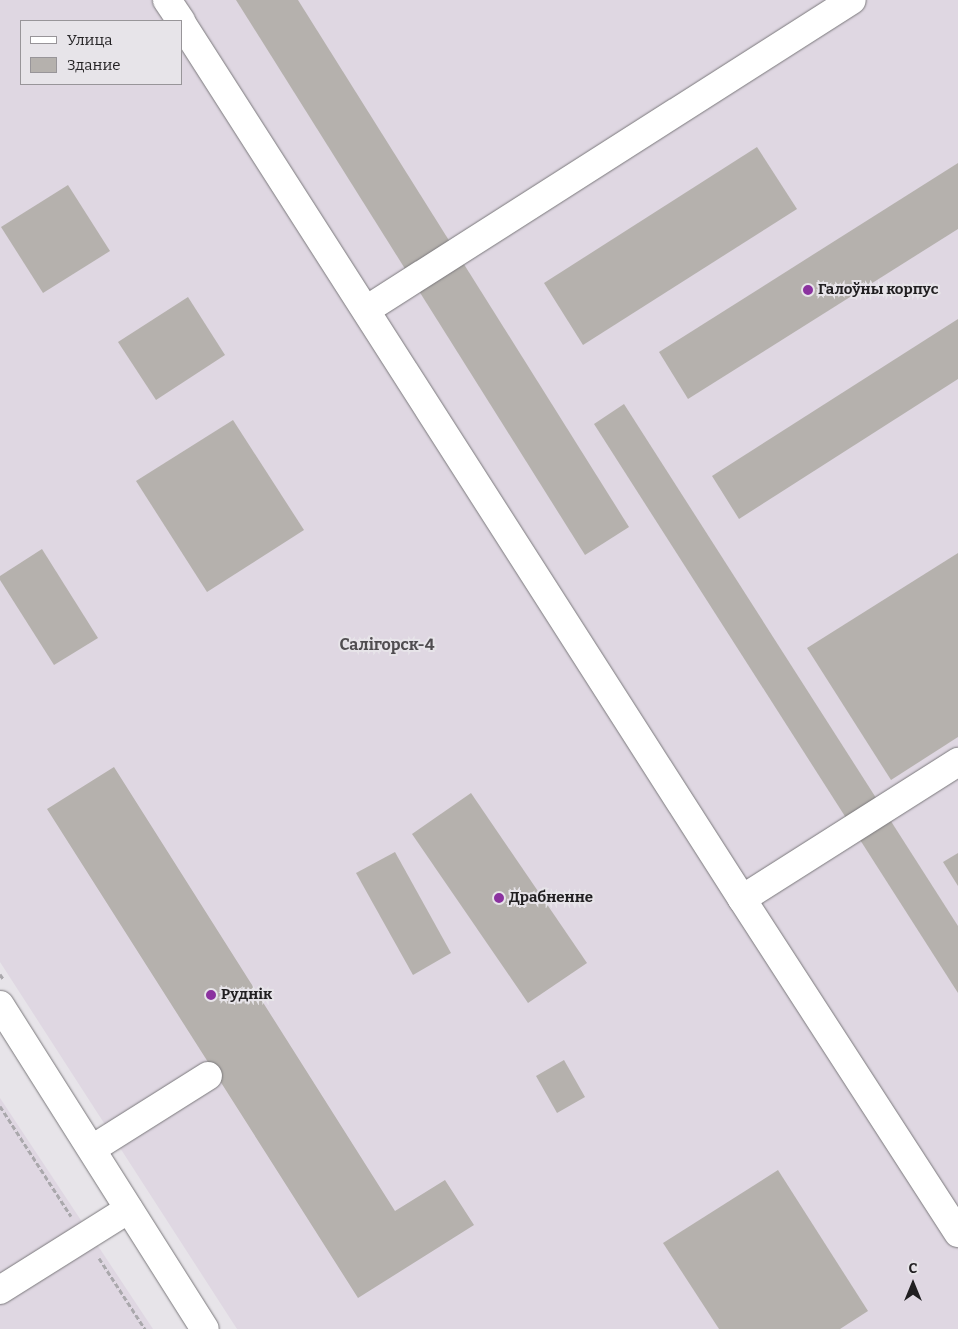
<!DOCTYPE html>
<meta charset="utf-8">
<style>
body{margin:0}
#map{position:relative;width:958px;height:1329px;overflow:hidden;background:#e7e4e9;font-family:Bitter,serif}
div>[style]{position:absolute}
.built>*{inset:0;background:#dfd7e2}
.building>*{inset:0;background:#b5b1ad}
.path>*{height:3px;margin-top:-1.5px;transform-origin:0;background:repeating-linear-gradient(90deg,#aaa8ac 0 5px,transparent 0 7.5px)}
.roads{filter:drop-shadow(0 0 1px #7a787b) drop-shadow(0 0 1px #7a787b)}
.minor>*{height:28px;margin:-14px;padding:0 14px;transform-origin:14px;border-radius:14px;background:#fff}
.dots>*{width:14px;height:14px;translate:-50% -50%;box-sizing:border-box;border:2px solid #e7e4e9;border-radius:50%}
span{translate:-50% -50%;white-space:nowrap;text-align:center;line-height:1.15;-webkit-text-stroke:4px #e7e4e9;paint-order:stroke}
.poi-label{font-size:15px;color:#211f21;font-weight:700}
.left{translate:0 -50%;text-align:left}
.neighbourhood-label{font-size:16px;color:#504d50;font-weight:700}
.legend{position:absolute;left:20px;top:20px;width:162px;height:65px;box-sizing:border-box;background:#e7e4e9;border:1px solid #989599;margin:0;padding:6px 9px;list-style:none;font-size:15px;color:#211f21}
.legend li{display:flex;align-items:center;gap:10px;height:25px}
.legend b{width:25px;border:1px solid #989599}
.north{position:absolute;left:888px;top:1259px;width:50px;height:50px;-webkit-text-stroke:4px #e7e4e9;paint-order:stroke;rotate:0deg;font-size:14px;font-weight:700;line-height:20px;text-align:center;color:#211f21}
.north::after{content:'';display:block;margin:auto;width:18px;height:22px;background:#211f21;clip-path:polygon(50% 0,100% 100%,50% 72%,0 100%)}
</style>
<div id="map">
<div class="built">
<div style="clip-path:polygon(evenodd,0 0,958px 0,958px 1329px,237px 1329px,0 962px,0 0,21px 21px,181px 21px,181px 84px,21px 84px,21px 21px)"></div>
<div style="clip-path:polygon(0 1098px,153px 1329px,0 1329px)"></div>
</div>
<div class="building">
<div style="clip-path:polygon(236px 0,298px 0,629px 527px,585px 555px)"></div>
<div style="clip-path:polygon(757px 147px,797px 209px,583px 345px,544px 283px)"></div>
<div style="clip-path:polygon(958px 163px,958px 229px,688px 399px,659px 352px)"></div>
<div style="clip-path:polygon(68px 185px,110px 251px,43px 293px,1px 227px)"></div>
<div style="clip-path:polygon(188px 297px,225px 355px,156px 400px,118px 342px)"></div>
<div style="clip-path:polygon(958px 319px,958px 379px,739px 519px,712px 476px)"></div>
<div style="clip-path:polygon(624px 404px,958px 926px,958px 993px,594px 424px)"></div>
<div style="clip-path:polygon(233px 420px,304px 530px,207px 592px,136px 481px)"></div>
<div style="clip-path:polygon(42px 549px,98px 638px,54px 665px,0 580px,0 576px)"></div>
<div style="clip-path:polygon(958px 553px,958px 737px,891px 780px,807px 648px)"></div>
<div style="clip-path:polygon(114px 767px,395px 1211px,445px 1180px,474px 1225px,358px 1298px,47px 809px)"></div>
<div style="clip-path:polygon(471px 793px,587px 963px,528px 1003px,412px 834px)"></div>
<div style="clip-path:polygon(395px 852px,451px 953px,413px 975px,356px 873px)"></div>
<div style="clip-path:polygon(958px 853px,958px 886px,943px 862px)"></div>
<div style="clip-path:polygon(564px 1060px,585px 1097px,557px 1113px,536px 1076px)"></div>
<div style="clip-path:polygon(778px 1170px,868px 1311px,840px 1329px,719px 1329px,663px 1243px)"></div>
</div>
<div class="path">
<div style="left:0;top:974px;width:7px;rotate:56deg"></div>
<div style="left:0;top:1106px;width:131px;rotate:57.2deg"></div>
<div style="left:99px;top:1258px;width:85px;rotate:57.1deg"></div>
</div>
<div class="roads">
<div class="minor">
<div style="left:167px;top:0;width:25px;rotate:56deg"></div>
<div style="left:181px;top:22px;width:1041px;rotate:57.39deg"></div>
<div style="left:742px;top:899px;width:256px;rotate:-32.4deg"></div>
<div style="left:366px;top:310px;width:576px;rotate:-32.53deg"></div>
<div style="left:742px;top:899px;width:398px;rotate:57.1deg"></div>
<div style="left:0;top:1005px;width:383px;rotate:57.7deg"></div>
<div style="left:92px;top:1149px;width:137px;rotate:-32.2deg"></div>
<div style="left:0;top:1290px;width:152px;rotate:-32.1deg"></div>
</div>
</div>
<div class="dots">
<div style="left:808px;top:290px;background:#8b329f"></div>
<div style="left:499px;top:898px;background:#8b329f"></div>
<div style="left:211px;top:995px;background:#8b329f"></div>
</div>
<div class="poi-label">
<span class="left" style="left:818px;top:290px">Галоўны корпус</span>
<span class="left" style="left:509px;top:898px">Драбненне</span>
<span class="left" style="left:221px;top:995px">Руднік</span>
</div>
<div class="neighbourhood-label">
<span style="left:387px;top:645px">Салігорск-4</span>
</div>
<ul class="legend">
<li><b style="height:6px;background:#fff"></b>Улица</li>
<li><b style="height:14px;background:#b5b1ad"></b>Здание</li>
</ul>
<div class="north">С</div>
</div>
